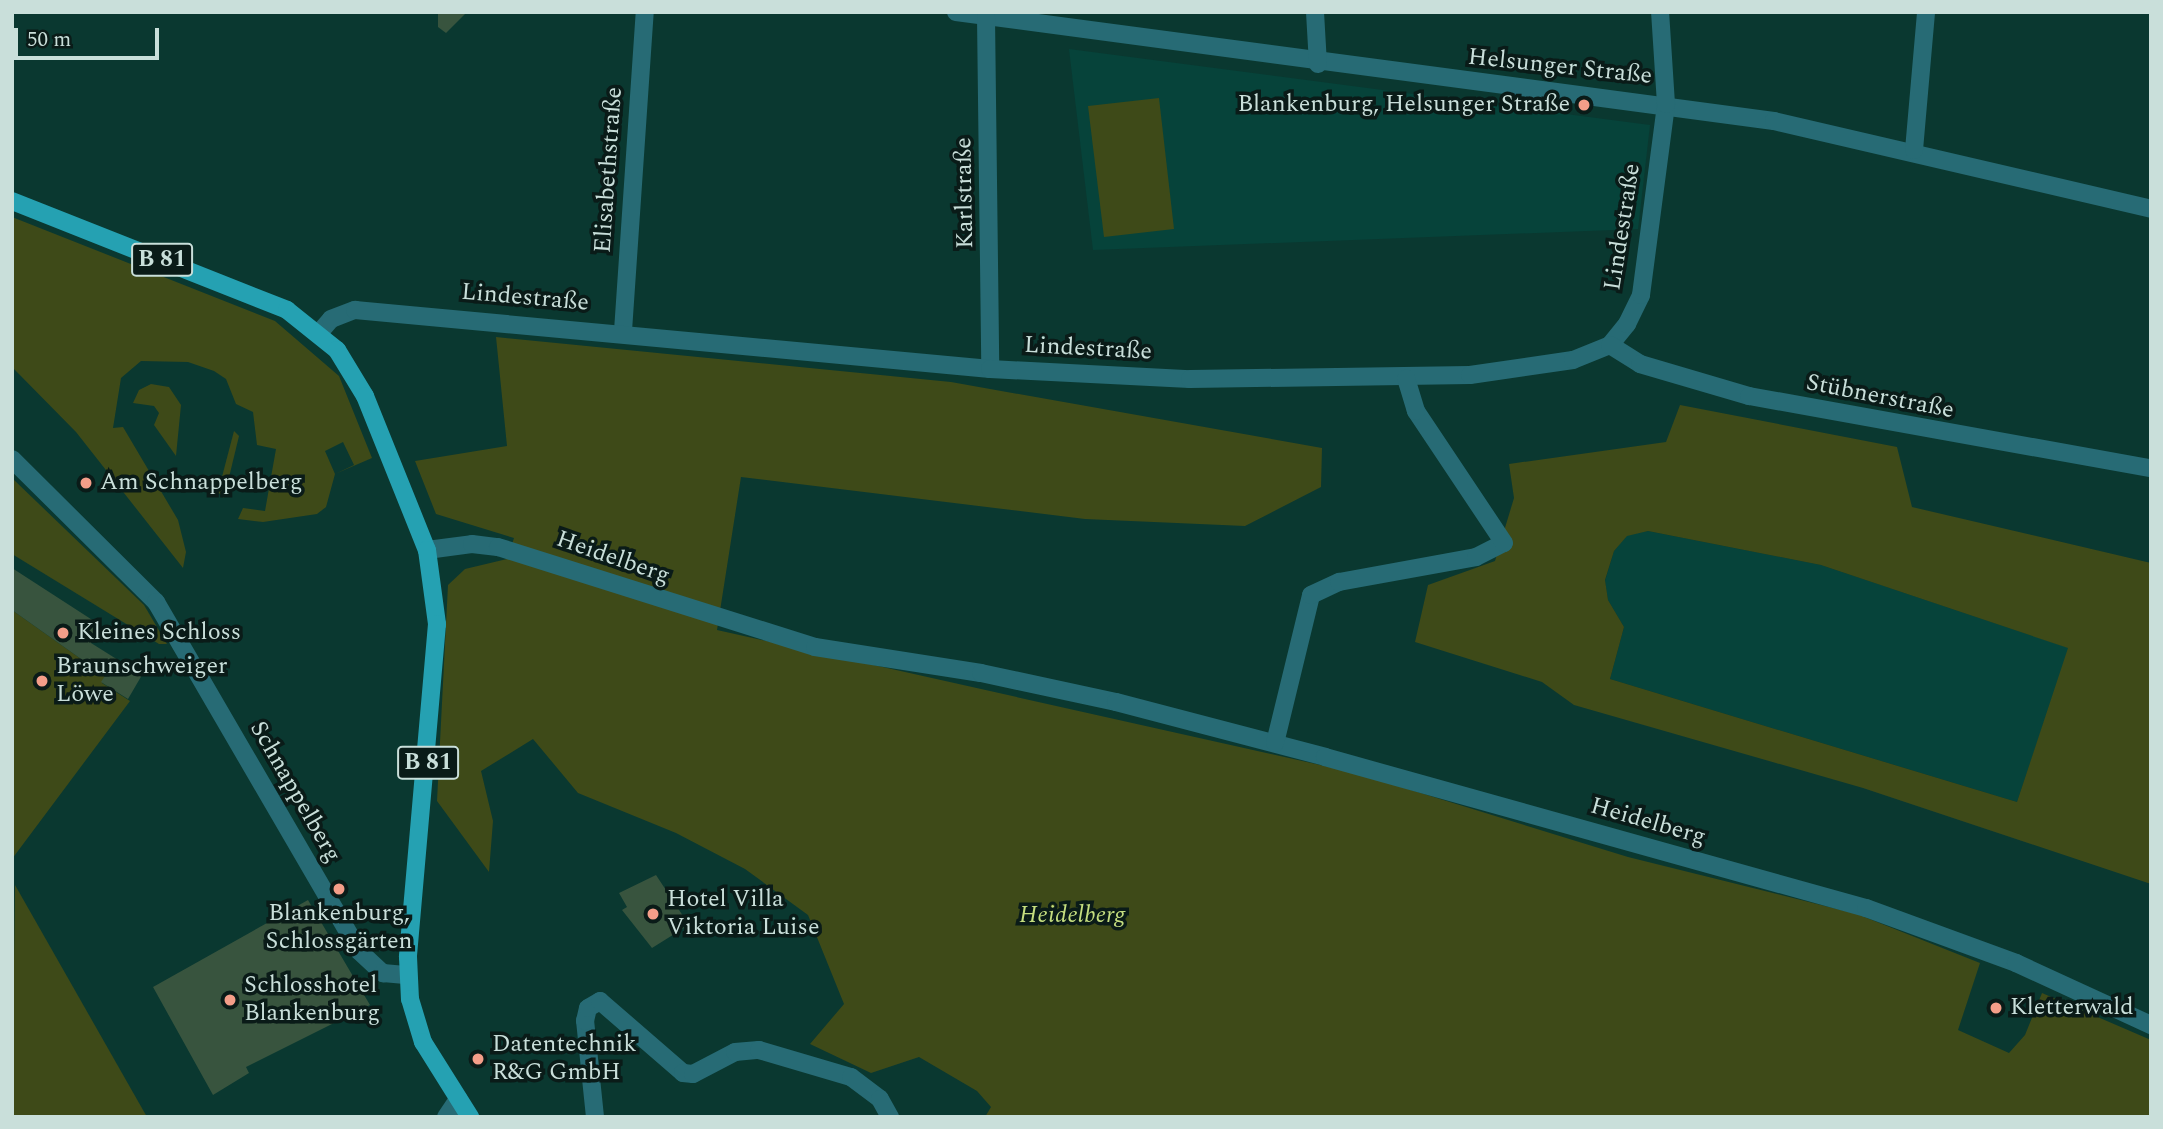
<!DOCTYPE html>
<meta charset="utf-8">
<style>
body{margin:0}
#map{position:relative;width:2163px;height:1129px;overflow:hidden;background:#0a3830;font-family:Spectral,serif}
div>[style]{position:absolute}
.built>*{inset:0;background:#06433a}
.green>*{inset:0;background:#3e4a18}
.building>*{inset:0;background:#38543e}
.street>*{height:18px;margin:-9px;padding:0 9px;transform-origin:9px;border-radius:9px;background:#276b75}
.primary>*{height:18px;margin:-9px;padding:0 9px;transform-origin:9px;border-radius:9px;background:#25a1b2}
.dots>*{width:19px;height:19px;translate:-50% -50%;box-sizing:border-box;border:4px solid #0a1b18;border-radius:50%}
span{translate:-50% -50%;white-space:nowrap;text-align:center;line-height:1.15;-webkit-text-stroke:7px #0a1b18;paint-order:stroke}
.shield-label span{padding:2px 5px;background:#0a1b18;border:2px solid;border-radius:5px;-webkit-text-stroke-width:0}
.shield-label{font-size:23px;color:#c9dfda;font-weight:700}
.street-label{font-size:24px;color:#c9dfda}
.poi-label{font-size:24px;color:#c9dfda}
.right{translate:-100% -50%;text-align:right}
.left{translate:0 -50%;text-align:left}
.park-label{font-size:24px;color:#c5de7f;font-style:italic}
.frame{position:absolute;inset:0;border:14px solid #c9dfda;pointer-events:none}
.scale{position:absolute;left:14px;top:28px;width:145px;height:32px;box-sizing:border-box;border:4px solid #c9dfda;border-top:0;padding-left:9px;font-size:21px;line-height:24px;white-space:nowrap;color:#c9dfda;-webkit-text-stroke:5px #0a1b18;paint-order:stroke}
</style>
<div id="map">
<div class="built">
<div style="clip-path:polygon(1069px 49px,1650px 125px,1638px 229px,1093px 250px)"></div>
<div style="clip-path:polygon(1648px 531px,1821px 565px,2069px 648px,2017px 802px,1610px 679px,1624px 627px,1608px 600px,1605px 581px,1614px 551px,1627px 535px)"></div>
</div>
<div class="green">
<div style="clip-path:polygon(1159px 98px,1174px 229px,1104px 237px,1088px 106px)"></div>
<div style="clip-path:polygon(evenodd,12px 217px,275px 321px,339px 376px,372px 458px,335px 474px,326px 507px,317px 514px,263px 522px,238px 519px,243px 508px,265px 511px,276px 449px,257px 445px,253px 412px,236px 404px,226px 379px,214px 371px,188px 362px,141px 361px,121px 378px,113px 428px,123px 427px,178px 520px,186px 552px,183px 568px,76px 432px,12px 367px,12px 217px,343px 442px,354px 465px,335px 474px,325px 451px,343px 442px)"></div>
<div style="clip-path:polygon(496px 337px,951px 382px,1322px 448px,1321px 487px,1245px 526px,1085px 519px,741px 477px,717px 630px,1356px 773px,1628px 857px,1857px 914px,1980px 963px,1958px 1030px,2009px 1053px,2025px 1035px,2042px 993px,2151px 1040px,2151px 1117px,985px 1117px,991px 1107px,977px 1091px,919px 1057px,871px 1073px,810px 1044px,844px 1004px,808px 915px,745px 869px,676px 833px,578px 793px,533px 739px,481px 771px,493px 821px,489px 872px,437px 801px,448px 585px,465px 569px,507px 559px,514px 538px,436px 514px,415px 461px,507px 446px)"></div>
<div style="clip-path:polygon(151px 384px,169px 387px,181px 405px,176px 456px,154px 425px,159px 413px,154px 406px,133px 403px,139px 390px)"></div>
<div style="clip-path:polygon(evenodd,1680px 405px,1897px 447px,1912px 507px,2151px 563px,2151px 884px,1863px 788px,1574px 705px,1542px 682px,1415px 642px,1428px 585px,1495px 561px,1514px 498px,1509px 464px,1666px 442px,1680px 405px,1648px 531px,1821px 565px,2068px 648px,2017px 802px,1610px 679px,1624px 627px,1608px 600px,1605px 580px,1614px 551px,1627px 536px,1648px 531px)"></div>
<div style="clip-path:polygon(234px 431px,239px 436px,224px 498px,218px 492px)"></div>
<div style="clip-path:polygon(12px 478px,144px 605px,167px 644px,159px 644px,12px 554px)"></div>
<div style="clip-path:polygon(12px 610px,105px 676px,102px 683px,130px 701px,12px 859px)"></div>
<div style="clip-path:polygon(15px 885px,147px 1117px,12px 1117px)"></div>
</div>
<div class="building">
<div style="clip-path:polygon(438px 12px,467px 12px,446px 33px,438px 27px)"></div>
<div style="clip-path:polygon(12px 568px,97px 623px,91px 643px,142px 675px,128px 699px,101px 682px,105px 676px,12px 610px)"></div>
<div style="clip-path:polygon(656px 875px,685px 919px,679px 922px,684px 928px,652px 948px,622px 910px,627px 907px,619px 893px)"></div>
<div style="clip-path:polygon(308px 900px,370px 1005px,246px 1067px,249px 1073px,213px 1095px,153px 987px)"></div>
</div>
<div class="street">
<div style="left:956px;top:12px;width:825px;rotate:7.59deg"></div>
<div style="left:1774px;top:121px;width:387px;rotate:13.1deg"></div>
<div style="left:1315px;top:12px;width:52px;rotate:86.7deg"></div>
<div style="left:986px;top:17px;width:352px;rotate:89.3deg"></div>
<div style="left:1914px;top:150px;width:139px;rotate:-85deg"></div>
<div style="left:623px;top:331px;width:320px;rotate:-86.1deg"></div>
<div style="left:319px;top:333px;width:18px;rotate:-49deg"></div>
<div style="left:331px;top:319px;width:26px;rotate:-21deg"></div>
<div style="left:355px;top:310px;width:638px;rotate:5.31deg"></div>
<div style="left:990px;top:369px;width:200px;rotate:2.9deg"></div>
<div style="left:1190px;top:379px;width:280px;rotate:-0.8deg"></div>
<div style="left:1470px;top:375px;width:104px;rotate:-8.3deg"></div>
<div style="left:1573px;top:360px;width:40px;rotate:-22deg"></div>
<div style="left:1610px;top:345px;width:27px;rotate:-51deg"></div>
<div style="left:1627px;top:324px;width:32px;rotate:-64deg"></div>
<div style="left:1641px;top:295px;width:193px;rotate:-82.5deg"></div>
<div style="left:1666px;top:104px;width:92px;rotate:-93.7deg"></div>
<div style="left:1610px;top:345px;width:36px;rotate:32deg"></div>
<div style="left:1640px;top:364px;width:114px;rotate:16.4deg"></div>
<div style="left:1749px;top:396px;width:408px;rotate:10.2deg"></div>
<div style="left:12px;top:459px;width:203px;rotate:44.8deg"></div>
<div style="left:156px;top:602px;width:404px;rotate:59.8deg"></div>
<div style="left:359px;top:951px;width:33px;rotate:43deg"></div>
<div style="left:383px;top:973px;width:25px;rotate:5deg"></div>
<div style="left:427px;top:550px;width:45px;rotate:-7.6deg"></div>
<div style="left:472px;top:544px;width:26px;rotate:7deg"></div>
<div style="left:498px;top:547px;width:332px;rotate:17.5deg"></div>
<div style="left:815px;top:647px;width:168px;rotate:8.9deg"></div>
<div style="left:981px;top:673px;width:138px;rotate:12.1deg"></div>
<div style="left:1116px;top:702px;width:216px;rotate:14.7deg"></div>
<div style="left:1325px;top:757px;width:562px;rotate:15.6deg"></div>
<div style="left:1866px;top:908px;width:160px;rotate:20.1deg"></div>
<div style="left:2016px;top:963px;width:149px;rotate:24.7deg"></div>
<div style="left:1275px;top:743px;width:152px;rotate:-76.3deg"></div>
<div style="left:1311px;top:595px;width:31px;rotate:-25deg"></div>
<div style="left:1339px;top:582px;width:139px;rotate:-10.3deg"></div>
<div style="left:1476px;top:557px;width:31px;rotate:-27deg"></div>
<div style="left:1504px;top:543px;width:159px;rotate:-123.7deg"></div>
<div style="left:1416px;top:411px;width:34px;rotate:-107deg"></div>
<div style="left:446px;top:1117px;width:22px;rotate:-56deg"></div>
<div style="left:595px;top:1117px;width:97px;rotate:-95.9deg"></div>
<div style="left:585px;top:1021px;width:13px;rotate:-77deg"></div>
<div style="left:588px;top:1008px;width:14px;rotate:-30deg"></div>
<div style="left:600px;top:1001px;width:110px;rotate:40.9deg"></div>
<div style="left:683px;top:1073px;width:10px;rotate:6deg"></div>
<div style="left:693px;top:1074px;width:47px;rotate:-27.6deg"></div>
<div style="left:735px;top:1052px;width:24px;rotate:-5deg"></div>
<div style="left:759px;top:1050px;width:96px;rotate:16.4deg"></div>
<div style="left:851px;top:1077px;width:36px;rotate:37deg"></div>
<div style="left:880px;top:1099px;width:21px;rotate:61deg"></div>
</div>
<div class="primary">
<div style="left:12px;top:201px;width:296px;rotate:21.6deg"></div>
<div style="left:287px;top:310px;width:64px;rotate:38.7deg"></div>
<div style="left:337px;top:350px;width:54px;rotate:58.7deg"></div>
<div style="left:365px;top:396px;width:166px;rotate:68.1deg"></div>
<div style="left:427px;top:550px;width:75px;rotate:82.3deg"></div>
<div style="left:437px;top:624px;width:334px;rotate:95deg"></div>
<div style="left:408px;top:957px;width:42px;rotate:87.3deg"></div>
<div style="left:410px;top:999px;width:45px;rotate:73.2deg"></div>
<div style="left:423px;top:1042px;width:89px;rotate:57.9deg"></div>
</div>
<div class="dots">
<div style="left:1584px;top:105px;background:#f49e89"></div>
<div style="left:86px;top:483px;background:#f49e89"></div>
<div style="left:63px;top:633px;background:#f49e89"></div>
<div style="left:42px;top:681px;background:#f49e89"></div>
<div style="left:339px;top:889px;background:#f49e89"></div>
<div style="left:653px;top:914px;background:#f49e89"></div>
<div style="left:230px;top:1000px;background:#f49e89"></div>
<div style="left:1996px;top:1008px;background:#f49e89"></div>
<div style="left:478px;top:1059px;background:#f49e89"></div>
</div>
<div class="shield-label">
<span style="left:162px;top:260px">B 81</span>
<span style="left:428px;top:763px">B 81</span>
</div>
<div class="street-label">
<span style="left:1560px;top:67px;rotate:6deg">Helsunger Straße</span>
<span style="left:609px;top:170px;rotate:-86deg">Elisabethstraße</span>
<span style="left:965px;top:193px;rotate:-91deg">Karlstraße</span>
<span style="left:1623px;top:227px;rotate:-81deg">Lindestraße</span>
<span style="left:525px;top:298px;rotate:5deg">Lindestraße</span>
<span style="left:1088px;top:349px;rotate:3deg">Lindestraße</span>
<span style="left:1880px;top:397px;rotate:11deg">Stübnerstraße</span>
<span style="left:613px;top:558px;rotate:19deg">Heidelberg</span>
<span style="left:295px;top:792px;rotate:60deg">Schnappelberg</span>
<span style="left:1648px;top:822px;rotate:16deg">Heidelberg</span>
</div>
<div class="poi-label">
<span class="right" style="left:1570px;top:105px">Blankenburg, Helsunger Straße</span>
<span class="left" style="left:100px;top:483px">Am Schnappelberg</span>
<span class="left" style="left:77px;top:633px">Kleines Schloss</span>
<span class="left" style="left:56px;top:681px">Braunschweiger<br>Löwe</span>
<span class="left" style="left:667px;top:914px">Hotel Villa<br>Viktoria Luise</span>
<span style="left:339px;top:928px">Blankenburg,<br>Schlossgärten</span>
<span class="left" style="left:244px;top:1000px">Schlosshotel<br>Blankenburg</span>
<span class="left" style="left:2010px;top:1008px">Kletterwald</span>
<span class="left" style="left:492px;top:1059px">Datentechnik<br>R&amp;G GmbH</span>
</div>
<div class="park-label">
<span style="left:1072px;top:916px">Heidelberg</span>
</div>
<div class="frame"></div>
<div class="scale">50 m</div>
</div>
